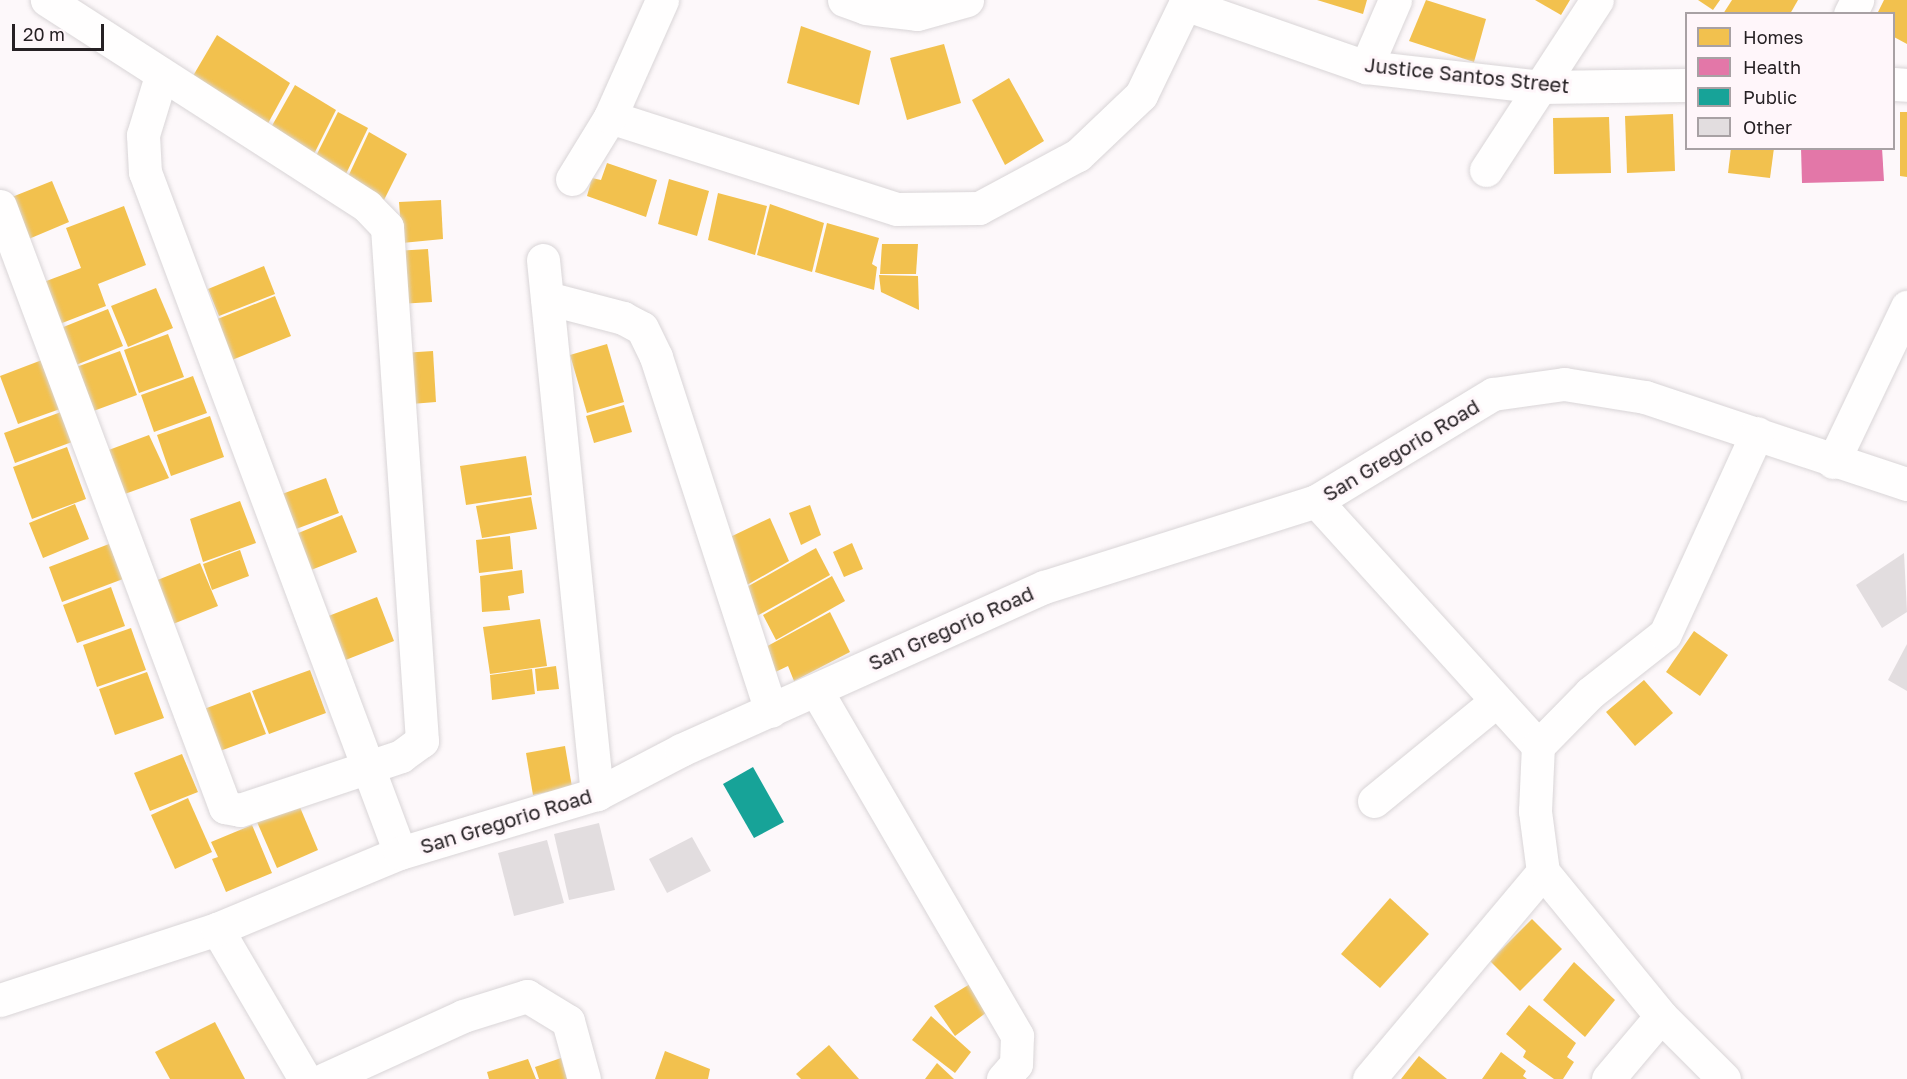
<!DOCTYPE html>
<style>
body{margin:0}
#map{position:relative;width:1907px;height:1079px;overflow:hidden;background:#fdf8fa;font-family:"Golos Text",sans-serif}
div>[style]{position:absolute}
.homes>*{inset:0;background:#f2c14e}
.health>*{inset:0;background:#e377a8}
.public>*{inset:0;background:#17a398}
.building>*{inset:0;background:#e2dddf}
.roads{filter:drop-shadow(0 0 2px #d9d5d7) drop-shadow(0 0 2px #d9d5d7)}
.minor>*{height:33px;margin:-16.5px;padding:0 16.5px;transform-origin:16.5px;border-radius:16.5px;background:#fffefe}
span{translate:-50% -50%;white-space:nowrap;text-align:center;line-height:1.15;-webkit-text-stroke:6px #fff6fa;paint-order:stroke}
.street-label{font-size:20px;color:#262124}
.legend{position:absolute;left:1685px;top:12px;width:210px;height:138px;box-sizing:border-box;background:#fff6fa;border:2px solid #a8a1a4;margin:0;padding:8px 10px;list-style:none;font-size:18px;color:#262124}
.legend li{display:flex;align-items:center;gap:12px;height:30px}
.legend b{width:30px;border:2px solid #a8a1a4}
.scale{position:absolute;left:12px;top:24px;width:92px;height:27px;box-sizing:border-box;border:3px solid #262124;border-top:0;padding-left:8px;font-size:18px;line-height:21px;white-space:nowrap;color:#262124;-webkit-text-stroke:4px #fff6fa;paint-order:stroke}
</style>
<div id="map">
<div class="homes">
<div style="clip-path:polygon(1317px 0,1367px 0,1363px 14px)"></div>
<div style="clip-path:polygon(1426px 0,1486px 19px,1474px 62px,1409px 41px)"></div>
<div style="clip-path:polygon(1535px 0,1570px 0,1561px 15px)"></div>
<div style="clip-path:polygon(1698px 0,1720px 0,1713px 10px)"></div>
<div style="clip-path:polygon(1732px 0,1798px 0,1790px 14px,1723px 14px)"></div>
<div style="clip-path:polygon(1884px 0,1907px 0,1907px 44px,1894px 37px,1894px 14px,1877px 14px)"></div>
<div style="clip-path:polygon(801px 26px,871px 51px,859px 105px,787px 83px)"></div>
<div style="clip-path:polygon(217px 35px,290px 83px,265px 129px,190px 81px)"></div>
<div style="clip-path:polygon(944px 44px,961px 103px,907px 120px,890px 58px)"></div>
<div style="clip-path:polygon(1009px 78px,1044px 141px,1005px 165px,972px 100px)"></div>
<div style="clip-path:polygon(295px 85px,336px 110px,313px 156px,269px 131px)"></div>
<div style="clip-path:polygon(338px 112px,368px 128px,345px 176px,315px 158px)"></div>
<div style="clip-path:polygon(1900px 112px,1907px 112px,1907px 177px,1900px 176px)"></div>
<div style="clip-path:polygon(1673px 114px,1675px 171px,1627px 173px,1625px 116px)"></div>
<div style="clip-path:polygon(1609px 117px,1611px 173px,1554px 174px,1553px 118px)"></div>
<div style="clip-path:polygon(369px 132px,407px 154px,384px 200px,346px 181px)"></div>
<div style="clip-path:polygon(1731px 148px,1774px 148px,1770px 178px,1728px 173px)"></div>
<div style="clip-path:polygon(607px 163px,657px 180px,646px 217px,587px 196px,592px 178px,601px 180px)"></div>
<div style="clip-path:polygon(669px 179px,709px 191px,697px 236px,658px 224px)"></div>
<div style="clip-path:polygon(52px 181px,69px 222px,24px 241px,7px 199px)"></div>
<div style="clip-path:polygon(718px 193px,767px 206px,755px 255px,708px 240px)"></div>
<div style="clip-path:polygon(441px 200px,443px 239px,402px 243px,399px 202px)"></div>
<div style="clip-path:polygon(770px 204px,824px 223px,812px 272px,757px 255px)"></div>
<div style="clip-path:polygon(124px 206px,146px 265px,98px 284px,106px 306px,57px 325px,41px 283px,81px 268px,66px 228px)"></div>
<div style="clip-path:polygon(827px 223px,879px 238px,872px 264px,877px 267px,874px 290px,815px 272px)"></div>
<div style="clip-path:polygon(882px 244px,918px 244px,916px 274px,880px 274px)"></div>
<div style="clip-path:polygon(428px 249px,432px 302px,399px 304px,395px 251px)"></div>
<div style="clip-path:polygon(264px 266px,275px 294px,219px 316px,208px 289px)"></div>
<div style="clip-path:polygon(879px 275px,918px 276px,919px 310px,881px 292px)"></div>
<div style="clip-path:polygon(156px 288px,173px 328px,128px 347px,111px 306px)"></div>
<div style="clip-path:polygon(275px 296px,291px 336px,232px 360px,215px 320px)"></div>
<div style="clip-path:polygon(108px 309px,123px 346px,71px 367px,56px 330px)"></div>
<div style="clip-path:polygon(168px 334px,184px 377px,139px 393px,124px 350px)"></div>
<div style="clip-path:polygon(607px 344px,624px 402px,587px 413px,570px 355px)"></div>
<div style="clip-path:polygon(120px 351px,137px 395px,88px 413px,71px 369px)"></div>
<div style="clip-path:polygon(433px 351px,436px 402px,411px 404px,402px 353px)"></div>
<div style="clip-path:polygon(42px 360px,60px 409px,18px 424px,0 376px)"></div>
<div style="clip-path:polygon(193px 376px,207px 413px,154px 432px,141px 395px)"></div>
<div style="clip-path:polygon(624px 405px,632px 432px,594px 443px,586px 416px)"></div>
<div style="clip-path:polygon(61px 412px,72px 442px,15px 463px,4px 433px)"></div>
<div style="clip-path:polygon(210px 416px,224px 457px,171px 476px,157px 435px)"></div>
<div style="clip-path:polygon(149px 435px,169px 478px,122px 495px,106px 451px)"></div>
<div style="clip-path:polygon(67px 447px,86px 499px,32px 519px,13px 467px)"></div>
<div style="clip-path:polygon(526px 456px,532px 495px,466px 505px,460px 466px)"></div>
<div style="clip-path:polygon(326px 478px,339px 513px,296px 529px,282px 494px)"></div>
<div style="clip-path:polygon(531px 497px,537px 529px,482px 538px,476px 506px)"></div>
<div style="clip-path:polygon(240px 501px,256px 543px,203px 562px,190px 519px)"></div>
<div style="clip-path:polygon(75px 504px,89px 539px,43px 558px,29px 523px)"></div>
<div style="clip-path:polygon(810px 505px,821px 535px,801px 545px,789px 513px)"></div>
<div style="clip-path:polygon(342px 515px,357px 552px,311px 570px,296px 534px)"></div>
<div style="clip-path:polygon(770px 518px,789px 561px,740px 589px,726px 539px)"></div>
<div style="clip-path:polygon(510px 536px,513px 569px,479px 573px,476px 540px)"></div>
<div style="clip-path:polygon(852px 543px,863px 569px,844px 577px,833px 552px)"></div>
<div style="clip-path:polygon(109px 544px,123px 579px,62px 602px,49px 567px)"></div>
<div style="clip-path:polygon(816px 548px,830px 575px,757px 616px,745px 588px)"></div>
<div style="clip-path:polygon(240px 550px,249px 576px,212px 590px,203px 564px)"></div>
<div style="clip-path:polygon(200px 563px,218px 606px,173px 624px,155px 581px)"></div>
<div style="clip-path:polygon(522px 570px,524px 593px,508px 596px,510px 610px,482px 612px,480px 576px)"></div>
<div style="clip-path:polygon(832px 576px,845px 601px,776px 640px,763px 615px)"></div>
<div style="clip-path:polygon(111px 587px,125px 626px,77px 643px,63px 605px)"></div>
<div style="clip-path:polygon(377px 597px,394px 641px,343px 661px,326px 617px)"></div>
<div style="clip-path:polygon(830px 612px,850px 652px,794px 681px,788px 666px,769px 675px,762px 649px)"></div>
<div style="clip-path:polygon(540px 619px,547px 666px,490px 674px,483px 627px)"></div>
<div style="clip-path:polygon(131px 628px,146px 670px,97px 687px,83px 645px)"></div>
<div style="clip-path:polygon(1694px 631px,1728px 655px,1700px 696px,1666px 672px)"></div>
<div style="clip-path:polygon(556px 666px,559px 689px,537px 691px,535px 669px)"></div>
<div style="clip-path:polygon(532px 669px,535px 694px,492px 700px,490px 675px)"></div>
<div style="clip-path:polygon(310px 670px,326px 713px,269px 734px,252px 691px)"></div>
<div style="clip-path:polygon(147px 672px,164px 718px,115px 735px,99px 689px)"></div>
<div style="clip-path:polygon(1644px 680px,1673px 713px,1635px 746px,1606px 712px)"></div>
<div style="clip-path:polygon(250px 692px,266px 734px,220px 751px,204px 709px)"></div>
<div style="clip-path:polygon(565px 746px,572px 787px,533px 795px,526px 753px)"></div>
<div style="clip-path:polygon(182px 754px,198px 792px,150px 811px,134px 773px)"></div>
<div style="clip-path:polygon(188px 798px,212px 852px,175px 869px,151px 815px)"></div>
<div style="clip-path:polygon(299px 805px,318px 850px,277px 868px,257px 822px)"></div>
<div style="clip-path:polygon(252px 825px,272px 873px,226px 892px,212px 859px,218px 857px,211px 842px)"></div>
<div style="clip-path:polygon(1390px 898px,1429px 934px,1380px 988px,1341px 954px)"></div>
<div style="clip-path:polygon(1532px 919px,1562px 949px,1520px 991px,1490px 961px)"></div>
<div style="clip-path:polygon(1574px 962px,1615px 1000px,1585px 1037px,1543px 1000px)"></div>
<div style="clip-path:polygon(970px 984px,987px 1012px,955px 1036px,934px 1006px)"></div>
<div style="clip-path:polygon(1529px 1005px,1576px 1043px,1567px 1057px,1574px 1062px,1563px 1079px,1554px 1079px,1523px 1057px,1526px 1051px,1506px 1034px)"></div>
<div style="clip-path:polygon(931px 1016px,971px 1052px,955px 1073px,912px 1040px)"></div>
<div style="clip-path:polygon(215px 1022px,245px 1079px,170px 1079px,155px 1052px)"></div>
<div style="clip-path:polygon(829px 1045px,859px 1079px,801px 1079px,796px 1074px)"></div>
<div style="clip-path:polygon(665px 1051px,710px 1069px,708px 1079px,655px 1079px)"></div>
<div style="clip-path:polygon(1501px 1052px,1526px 1071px,1523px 1076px,1527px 1079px,1482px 1079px)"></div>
<div style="clip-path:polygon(1419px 1056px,1447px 1079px,1401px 1079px)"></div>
<div style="clip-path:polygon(561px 1058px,567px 1079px,539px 1079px,535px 1067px)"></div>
<div style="clip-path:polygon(528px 1059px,536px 1079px,489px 1079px,487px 1072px)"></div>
<div style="clip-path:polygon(937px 1063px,954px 1079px,925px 1079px)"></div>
</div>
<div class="health">
<div style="clip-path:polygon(1801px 148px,1882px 148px,1884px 181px,1802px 183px)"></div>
</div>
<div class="public">
<div style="clip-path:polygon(753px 767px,784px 822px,754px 838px,723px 784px)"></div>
</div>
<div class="building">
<div style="clip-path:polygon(1904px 553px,1907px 612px,1882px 628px,1856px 585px)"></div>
<div style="clip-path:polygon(1907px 644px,1907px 691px,1888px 680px)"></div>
<div style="clip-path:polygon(599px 823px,615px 890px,569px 900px,554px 834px)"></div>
<div style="clip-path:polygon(692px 837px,711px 871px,667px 893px,649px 859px)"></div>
<div style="clip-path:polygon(547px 840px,564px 903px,514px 916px,498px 853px)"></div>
</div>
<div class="roads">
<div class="minor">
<div style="left:844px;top:0;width:23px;rotate:20deg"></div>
<div style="left:866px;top:8px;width:51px;rotate:6.7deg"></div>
<div style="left:917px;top:14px;width:52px;rotate:-15.6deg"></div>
<div style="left:1185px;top:4px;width:192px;rotate:19.2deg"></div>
<div style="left:1366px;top:67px;width:176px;rotate:6.5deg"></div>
<div style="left:1541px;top:87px;width:145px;rotate:-0.8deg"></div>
<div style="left:1850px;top:14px;width:16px;rotate:-63deg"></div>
<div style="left:1366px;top:67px;width:73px;rotate:-66.6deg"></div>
<div style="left:161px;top:76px;width:62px;rotate:107deg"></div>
<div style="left:143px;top:135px;width:37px;rotate:87deg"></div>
<div style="left:145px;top:172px;width:727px;rotate:69.47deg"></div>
<div style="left:1894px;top:84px;width:13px;rotate:4deg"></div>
<div style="left:610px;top:117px;width:301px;rotate:17.8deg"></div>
<div style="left:897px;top:209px;width:82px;rotate:-0.7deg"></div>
<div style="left:979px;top:208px;width:112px;rotate:-28.2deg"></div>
<div style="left:1078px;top:155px;width:87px;rotate:-43.6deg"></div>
<div style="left:1141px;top:95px;width:106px;rotate:-64.2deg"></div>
<div style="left:1486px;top:170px;width:203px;rotate:-56.9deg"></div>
<div style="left:572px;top:179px;width:73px;rotate:-58.5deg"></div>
<div style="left:610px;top:117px;width:128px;rotate:-66deg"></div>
<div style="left:0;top:206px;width:642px;rotate:69.48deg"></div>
<div style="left:225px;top:807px;width:15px;rotate:11deg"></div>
<div style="left:240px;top:810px;width:170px;rotate:-18.5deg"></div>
<div style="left:401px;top:756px;width:26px;rotate:-36deg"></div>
<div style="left:422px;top:741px;width:515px;rotate:-93.9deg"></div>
<div style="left:387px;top:227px;width:29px;rotate:-134deg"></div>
<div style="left:367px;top:206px;width:381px;rotate:-147.2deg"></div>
<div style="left:543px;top:260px;width:537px;rotate:84.23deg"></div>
<div style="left:547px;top:298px;width:79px;rotate:14.7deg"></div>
<div style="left:623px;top:318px;width:21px;rotate:28deg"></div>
<div style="left:642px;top:328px;width:32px;rotate:64deg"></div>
<div style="left:656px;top:357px;width:372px;rotate:72deg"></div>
<div style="left:1833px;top:462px;width:172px;rotate:-64.5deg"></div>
<div style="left:1316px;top:501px;width:331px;rotate:47.8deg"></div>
<div style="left:816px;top:690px;width:400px;rotate:59.8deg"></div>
<div style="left:1017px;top:1036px;width:28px;rotate:92deg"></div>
<div style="left:1016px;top:1064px;width:20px;rotate:131deg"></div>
<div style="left:1374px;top:801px;width:156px;rotate:-39.3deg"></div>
<div style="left:217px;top:929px;width:174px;rotate:59.6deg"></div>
<div style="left:0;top:1000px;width:228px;rotate:-18.1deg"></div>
<div style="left:217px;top:929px;width:198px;rotate:-22.6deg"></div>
<div style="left:400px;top:853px;width:206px;rotate:-16.7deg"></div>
<div style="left:597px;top:794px;width:95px;rotate:-27.6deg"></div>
<div style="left:681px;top:750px;width:398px;rotate:-24.2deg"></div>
<div style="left:1044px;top:587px;width:285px;rotate:-17.5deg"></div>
<div style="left:1316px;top:501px;width:207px;rotate:-31.2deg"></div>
<div style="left:1493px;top:394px;width:72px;rotate:-8deg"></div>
<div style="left:1564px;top:384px;width:82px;rotate:9.1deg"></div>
<div style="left:1645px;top:397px;width:276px;rotate:18.4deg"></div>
<div style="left:325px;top:1079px;width:152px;rotate:-24.5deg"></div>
<div style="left:463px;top:1016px;width:67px;rotate:-17.4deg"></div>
<div style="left:527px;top:996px;width:48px;rotate:31.4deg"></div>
<div style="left:568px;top:1021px;width:60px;rotate:74.6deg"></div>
<div style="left:1369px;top:1079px;width:270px;rotate:-50deg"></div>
<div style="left:1608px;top:1079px;width:82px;rotate:-49.9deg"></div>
<div style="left:1724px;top:1079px;width:89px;rotate:-135deg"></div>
<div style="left:1661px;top:1016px;width:186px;rotate:-129.3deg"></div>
<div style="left:1543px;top:872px;width:62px;rotate:-97.5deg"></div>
<div style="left:1535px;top:811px;width:65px;rotate:-87.4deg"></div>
<div style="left:1538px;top:746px;width:74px;rotate:-45.5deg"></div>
<div style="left:1590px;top:693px;width:95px;rotate:-38.2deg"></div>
<div style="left:1665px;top:634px;width:221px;rotate:-65.4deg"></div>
</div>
</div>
<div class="street-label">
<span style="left:1467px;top:75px;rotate:6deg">Justice Santos Street</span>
<span style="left:1401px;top:450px;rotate:-31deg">San Gregorio Road</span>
<span style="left:951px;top:628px;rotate:-24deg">San Gregorio Road</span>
<span style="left:506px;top:821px;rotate:-17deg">San Gregorio Road</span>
</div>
<ul class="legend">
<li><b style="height:16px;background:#f2c14e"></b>Homes</li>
<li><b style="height:16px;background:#e377a8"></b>Health</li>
<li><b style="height:16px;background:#17a398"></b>Public</li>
<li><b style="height:16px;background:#e2dddf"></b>Other</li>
</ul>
<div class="scale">20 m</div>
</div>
